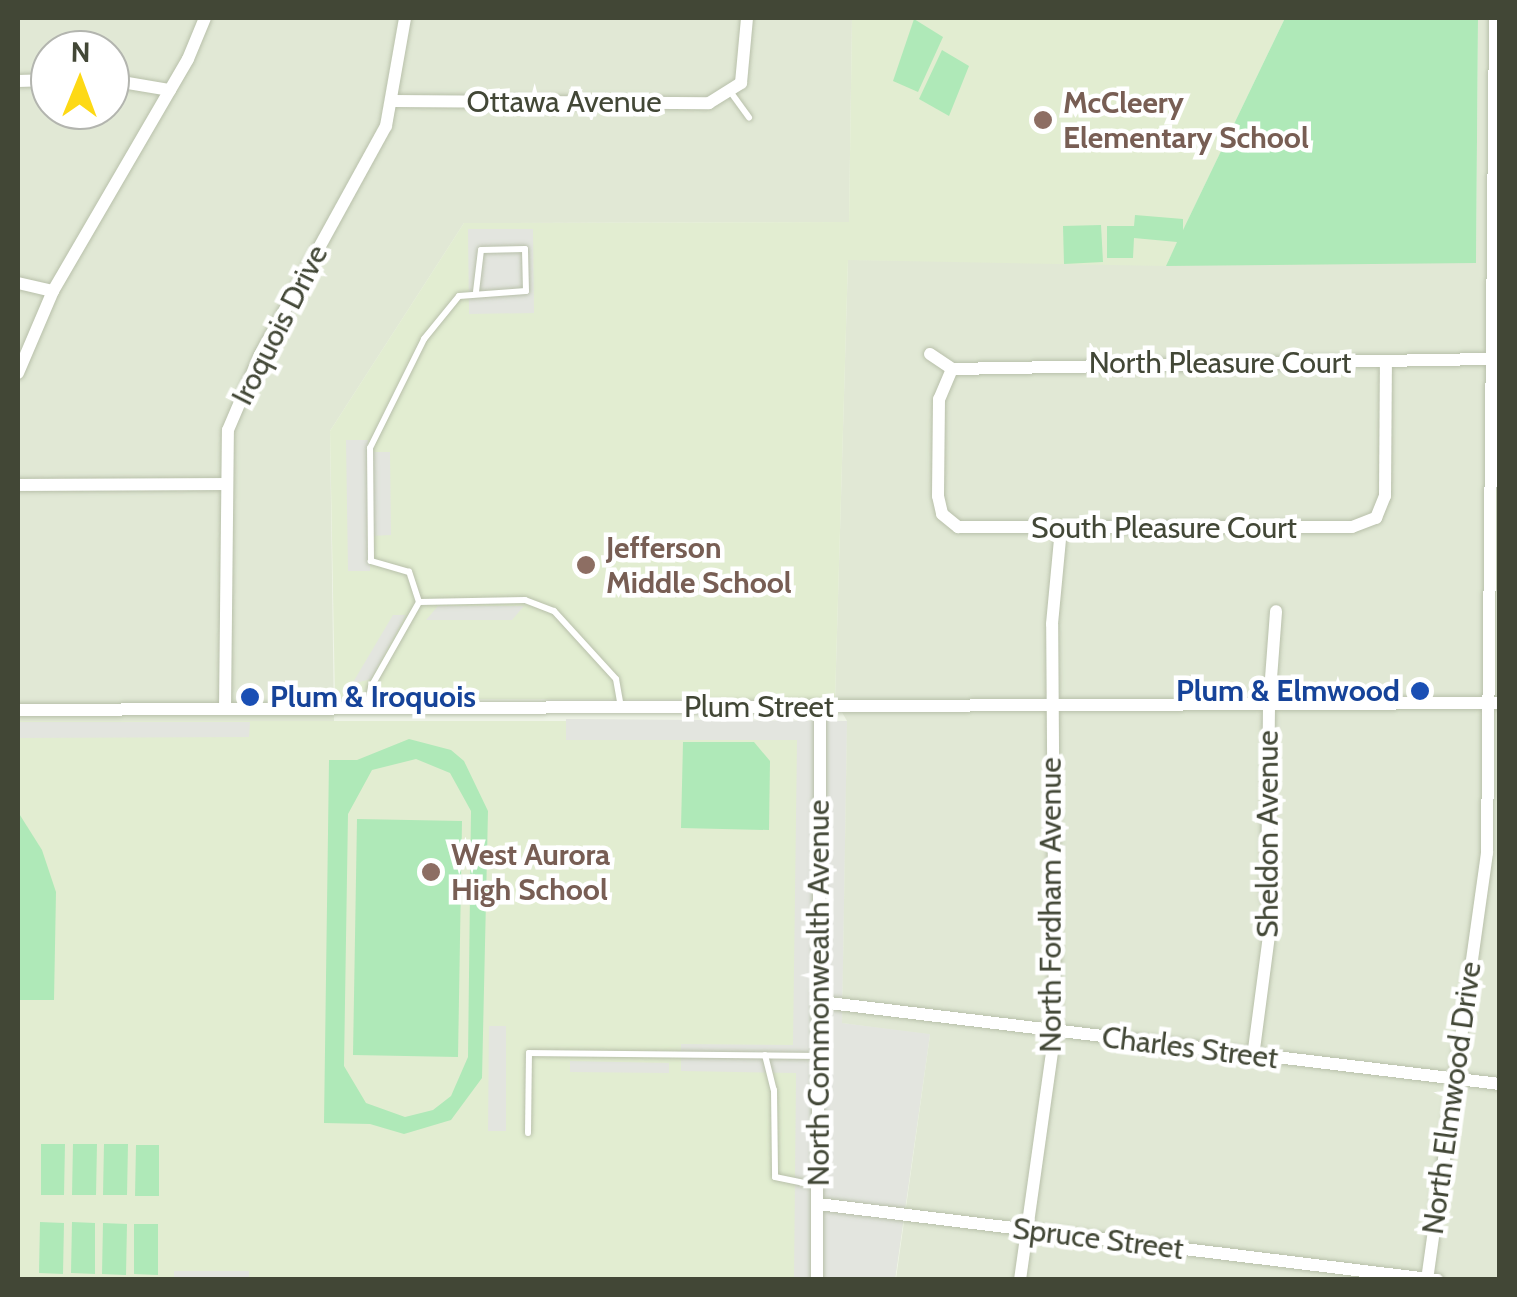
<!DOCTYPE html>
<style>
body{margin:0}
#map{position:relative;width:1517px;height:1297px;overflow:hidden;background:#eff4e7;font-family:Cabin,sans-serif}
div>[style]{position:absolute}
.residential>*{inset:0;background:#e1e8d5}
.education>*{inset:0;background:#e2edd1}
.green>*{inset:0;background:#afe9b8}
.parking>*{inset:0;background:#e3e5df}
.roads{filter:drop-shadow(0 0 2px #b8c0aa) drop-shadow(0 0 2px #b8c0aa)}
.lane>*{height:6px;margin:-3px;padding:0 3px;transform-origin:3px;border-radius:3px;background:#fff}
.street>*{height:12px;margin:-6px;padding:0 6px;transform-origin:6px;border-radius:6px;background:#fff}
.dots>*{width:28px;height:28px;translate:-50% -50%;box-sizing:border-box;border:5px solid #fff;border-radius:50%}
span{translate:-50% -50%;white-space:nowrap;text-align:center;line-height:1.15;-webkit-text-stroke:9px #fff;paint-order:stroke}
.street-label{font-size:30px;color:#424736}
.education-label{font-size:30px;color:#785e54;font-weight:700}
.left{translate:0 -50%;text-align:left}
.transit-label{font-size:30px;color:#164399;font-weight:700}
.right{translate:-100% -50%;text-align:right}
.frame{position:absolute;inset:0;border:20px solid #424736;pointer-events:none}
.north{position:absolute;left:30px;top:30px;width:100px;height:100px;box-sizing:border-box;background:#fff;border:2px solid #b3b5af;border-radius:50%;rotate:1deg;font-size:28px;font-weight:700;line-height:40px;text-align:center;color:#424736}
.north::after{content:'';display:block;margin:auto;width:35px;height:45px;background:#fdd915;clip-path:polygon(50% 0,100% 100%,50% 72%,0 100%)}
</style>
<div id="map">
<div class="residential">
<div style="clip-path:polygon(evenodd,18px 18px,852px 18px,849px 222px,464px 223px,330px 431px,334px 721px,18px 722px,18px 18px,50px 50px,110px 50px,110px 110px,50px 110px,50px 50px)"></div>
<div style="clip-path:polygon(1478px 18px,1499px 18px,1499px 1279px,896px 1279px,930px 1035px,842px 1023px,847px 721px,835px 700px,848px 260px,1476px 263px)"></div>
</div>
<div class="education">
<div style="clip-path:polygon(852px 18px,1285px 18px,1166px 266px,848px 260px,835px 700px,335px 699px,330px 431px,464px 223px,849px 222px)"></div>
<div style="clip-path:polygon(18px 721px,847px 721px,842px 1023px,930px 1034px,895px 1279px,18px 1279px)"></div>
</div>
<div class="green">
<div style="clip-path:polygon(1285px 18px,1478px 18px,1476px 263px,1166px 266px,1177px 242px,1134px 238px,1133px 258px,1107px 258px,1107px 226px,1134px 226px,1135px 215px,1183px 219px,1183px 230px)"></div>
<div style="clip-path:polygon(914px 19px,943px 37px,918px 92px,893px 81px)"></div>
<div style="clip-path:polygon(942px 50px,969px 66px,949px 116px,919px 99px)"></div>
<div style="clip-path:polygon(1101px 225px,1103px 262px,1064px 264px,1063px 226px)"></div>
<div style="clip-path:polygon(evenodd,409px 739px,451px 750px,464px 761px,488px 811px,482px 1078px,451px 1120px,404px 1134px,370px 1124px,324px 1123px,329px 760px,357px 760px,409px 739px,416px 759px,450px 773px,471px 811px,468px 1057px,451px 1096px,433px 1110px,405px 1117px,366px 1103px,344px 1066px,348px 814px,372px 770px,416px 759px)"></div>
<div style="clip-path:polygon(683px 742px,754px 742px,770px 761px,769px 830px,681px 828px)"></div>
<div style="clip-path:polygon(18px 812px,42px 850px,56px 892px,54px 1000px,18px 1000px)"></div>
<div style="clip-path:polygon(357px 819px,462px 821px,458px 1057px,353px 1055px)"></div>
<div style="clip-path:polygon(41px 1144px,65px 1144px,64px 1195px,41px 1195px)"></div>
<div style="clip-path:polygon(73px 1144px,97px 1144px,96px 1195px,72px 1195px)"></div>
<div style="clip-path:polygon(104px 1144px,128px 1144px,127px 1195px,103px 1195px)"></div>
<div style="clip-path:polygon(136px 1145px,159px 1145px,159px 1196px,135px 1196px)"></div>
<div style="clip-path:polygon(40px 1222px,64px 1223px,63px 1274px,39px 1273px)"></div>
<div style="clip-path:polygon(72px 1222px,95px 1223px,95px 1274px,71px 1273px)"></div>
<div style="clip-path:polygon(103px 1223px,127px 1224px,126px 1275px,102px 1274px)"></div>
<div style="clip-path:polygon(134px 1224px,158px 1224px,158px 1275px,134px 1274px)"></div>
</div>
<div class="parking">
<div style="clip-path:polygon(468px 229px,533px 229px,534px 313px,469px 314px)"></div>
<div style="clip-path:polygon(346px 440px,368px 440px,369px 452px,390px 452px,391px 535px,370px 536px,370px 571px,348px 571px)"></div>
<div style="clip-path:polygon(438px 606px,524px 606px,512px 620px,426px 620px)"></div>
<div style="clip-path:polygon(393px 615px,406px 615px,371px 679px,352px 684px)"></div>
<div style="clip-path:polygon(566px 719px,847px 721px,842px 1023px,930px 1034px,895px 1279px,794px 1279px,796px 1073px,681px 1071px,681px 1044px,793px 1045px,797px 740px,566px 740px)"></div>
<div style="clip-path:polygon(18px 722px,250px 722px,249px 737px,18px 738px)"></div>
<div style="clip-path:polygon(489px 1026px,506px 1026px,506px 1131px,488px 1131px)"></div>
<div style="clip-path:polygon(570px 1061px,669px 1063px,669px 1073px,570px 1072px)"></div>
<div style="clip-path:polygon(174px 1271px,249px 1271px,249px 1279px,174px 1279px)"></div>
</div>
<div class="roads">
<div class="lane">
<div style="left:732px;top:94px;width:29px;rotate:54deg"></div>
<div style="left:419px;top:602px;width:32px;rotate:-108deg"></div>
<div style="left:409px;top:572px;width:40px;rotate:-164deg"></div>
<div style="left:371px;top:561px;width:113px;rotate:-90.5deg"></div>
<div style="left:370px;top:448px;width:122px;rotate:-63.6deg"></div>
<div style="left:424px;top:339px;width:55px;rotate:-50.9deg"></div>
<div style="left:459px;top:296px;width:67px;rotate:-4.3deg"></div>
<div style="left:526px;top:291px;width:42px;rotate:-91.4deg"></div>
<div style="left:525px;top:249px;width:44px;rotate:178.7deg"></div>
<div style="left:481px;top:250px;width:42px;rotate:96.8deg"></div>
<div style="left:367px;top:708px;width:21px;rotate:-79deg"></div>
<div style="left:371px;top:687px;width:98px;rotate:-60.5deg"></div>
<div style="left:419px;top:602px;width:106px;rotate:-1.1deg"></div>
<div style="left:525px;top:600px;width:31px;rotate:21deg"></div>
<div style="left:554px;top:611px;width:92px;rotate:47.6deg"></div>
<div style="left:616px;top:679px;width:28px;rotate:80deg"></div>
<div style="left:765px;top:1055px;width:36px;rotate:76deg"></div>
<div style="left:774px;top:1090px;width:87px;rotate:89.3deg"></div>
<div style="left:775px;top:1177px;width:45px;rotate:11.6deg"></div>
<div style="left:528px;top:1133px;width:80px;rotate:-89.3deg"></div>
<div style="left:529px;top:1053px;width:289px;rotate:0.6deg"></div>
</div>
<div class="street">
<div style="left:110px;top:80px;width:61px;rotate:9.5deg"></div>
<div style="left:18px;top:81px;width:32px;rotate:-2deg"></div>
<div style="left:393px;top:101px;width:316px;rotate:0.4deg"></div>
<div style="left:709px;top:103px;width:38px;rotate:-32deg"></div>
<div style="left:741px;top:83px;width:65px;rotate:-84.7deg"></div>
<div style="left:18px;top:283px;width:36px;rotate:13deg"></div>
<div style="left:930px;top:354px;width:27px;rotate:34deg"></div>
<div style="left:952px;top:369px;width:33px;rotate:113deg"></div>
<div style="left:939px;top:399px;width:97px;rotate:90.6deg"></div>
<div style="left:938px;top:496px;width:18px;rotate:77deg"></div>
<div style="left:942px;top:514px;width:21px;rotate:39deg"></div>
<div style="left:958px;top:527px;width:394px"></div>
<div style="left:1352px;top:527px;width:26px;rotate:-21deg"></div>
<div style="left:1376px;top:518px;width:24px;rotate:-68deg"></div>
<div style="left:1385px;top:496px;width:134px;rotate:-89.6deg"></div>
<div style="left:952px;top:369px;width:537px;rotate:-1.07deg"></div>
<div style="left:18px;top:373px;width:89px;rotate:-66.9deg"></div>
<div style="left:53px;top:291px;width:268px;rotate:-59.8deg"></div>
<div style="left:188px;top:59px;width:44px;rotate:-67.5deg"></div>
<div style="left:18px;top:485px;width:205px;rotate:-0.3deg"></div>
<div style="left:225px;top:709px;width:279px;rotate:-89.4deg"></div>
<div style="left:228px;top:430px;width:82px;rotate:-66.9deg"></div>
<div style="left:260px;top:355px;width:261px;rotate:-61.2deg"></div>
<div style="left:386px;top:126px;width:110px;rotate:-80deg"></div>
<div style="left:18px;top:710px;width:1482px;rotate:-0.27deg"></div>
<div style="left:821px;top:1002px;width:684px;rotate:6.89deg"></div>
<div style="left:1253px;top:1057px;width:146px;rotate:-82.5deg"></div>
<div style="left:1272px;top:912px;width:16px;rotate:-108deg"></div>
<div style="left:1267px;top:897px;width:192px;rotate:-89.4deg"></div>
<div style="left:1269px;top:705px;width:94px;rotate:-85.7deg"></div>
<div style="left:818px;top:1204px;width:624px;rotate:7deg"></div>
<div style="left:817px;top:1280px;width:573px;rotate:-89.7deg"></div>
<div style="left:1020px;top:1280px;width:251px;rotate:-82deg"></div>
<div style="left:1055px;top:1031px;width:407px;rotate:-90.4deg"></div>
<div style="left:1052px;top:624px;width:96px;rotate:-84.6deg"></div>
<div style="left:1427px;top:1280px;width:431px;rotate:-82deg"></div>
<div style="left:1487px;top:853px;width:835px;rotate:-89.45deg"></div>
</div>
</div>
<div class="dots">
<div style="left:1043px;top:120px;background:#8d6e63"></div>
<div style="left:586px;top:565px;background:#8d6e63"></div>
<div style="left:1420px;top:691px;background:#1a4fb4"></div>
<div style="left:250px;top:697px;background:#1a4fb4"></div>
<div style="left:431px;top:872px;background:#8d6e63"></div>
</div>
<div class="street-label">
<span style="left:564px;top:102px">Ottawa Avenue</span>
<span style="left:280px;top:325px;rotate:-63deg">Iroquois Drive</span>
<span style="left:1220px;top:363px">North Pleasure Court</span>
<span style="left:1164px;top:528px">South Pleasure Court</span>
<span style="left:759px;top:707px">Plum Street</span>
<span style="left:1268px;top:834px;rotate:-90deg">Sheldon Avenue</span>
<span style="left:1051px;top:905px;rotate:-90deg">North Fordham Avenue</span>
<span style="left:819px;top:993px;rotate:-90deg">North Commonwealth Avenue</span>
<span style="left:1190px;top:1048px;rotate:7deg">Charles Street</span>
<span style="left:1452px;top:1098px;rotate:-82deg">North Elmwood Drive</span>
<span style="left:1098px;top:1239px;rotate:7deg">Spruce Street</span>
</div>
<div class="education-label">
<span class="left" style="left:1063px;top:120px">McCleery<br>Elementary School</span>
<span class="left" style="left:606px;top:565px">Jefferson<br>Middle School</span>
<span class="left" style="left:451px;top:872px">West Aurora<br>High School</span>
</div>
<div class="transit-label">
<span class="right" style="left:1400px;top:691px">Plum &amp; Elmwood</span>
<span class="left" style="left:270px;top:697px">Plum &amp; Iroquois</span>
</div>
<div class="frame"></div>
<div class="north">N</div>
</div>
